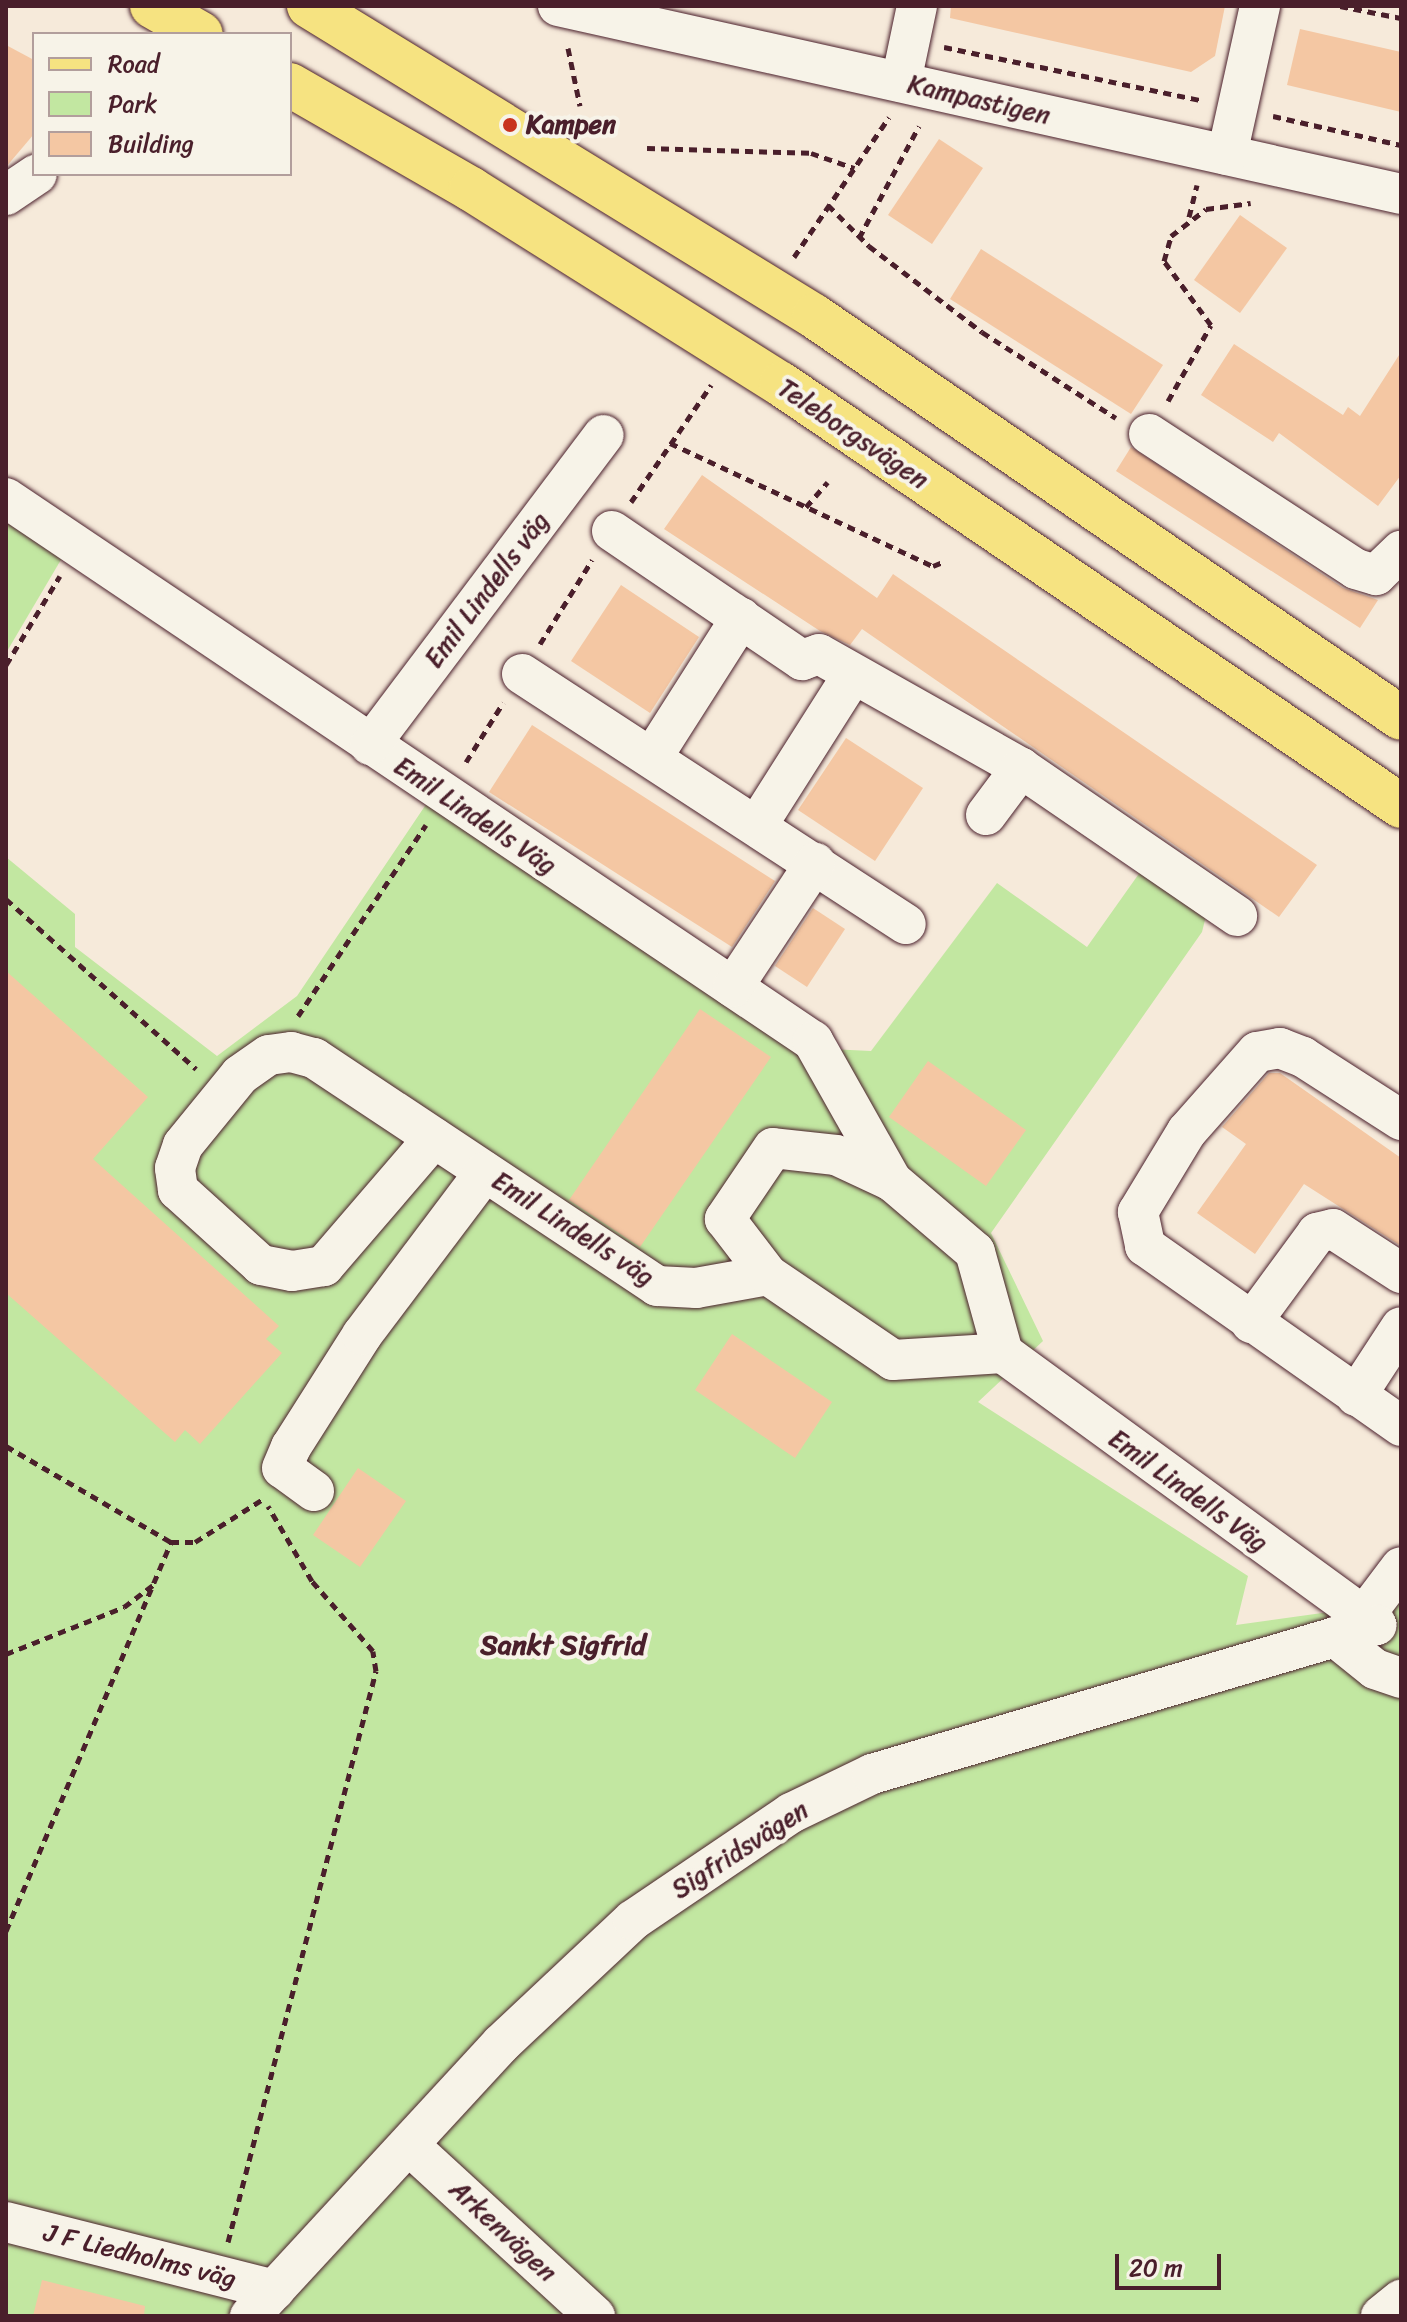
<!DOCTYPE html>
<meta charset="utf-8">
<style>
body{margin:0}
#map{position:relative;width:1407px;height:2322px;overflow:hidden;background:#f6eada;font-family:Sriracha,sans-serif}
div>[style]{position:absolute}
.green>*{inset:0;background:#c2e7a1}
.building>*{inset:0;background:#f4c7a3}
.path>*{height:5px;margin-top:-2.5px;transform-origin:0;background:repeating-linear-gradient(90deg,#4a1f2b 0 8px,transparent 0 14px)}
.roads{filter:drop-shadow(0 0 2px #4a1f2b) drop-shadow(0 0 2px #4a1f2b)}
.minor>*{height:40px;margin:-20px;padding:0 20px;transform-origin:20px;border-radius:20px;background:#f7f3e8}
.major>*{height:44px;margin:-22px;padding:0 22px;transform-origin:22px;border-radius:22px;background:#f6e381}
.dots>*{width:22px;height:22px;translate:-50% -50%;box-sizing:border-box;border:4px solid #f7f3e8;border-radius:50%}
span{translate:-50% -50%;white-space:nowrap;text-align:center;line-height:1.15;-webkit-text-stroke:8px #f7f3e8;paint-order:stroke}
.street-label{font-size:26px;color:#4a1f2b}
.poi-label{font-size:26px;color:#4a1f2b;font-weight:700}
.left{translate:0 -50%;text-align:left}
.neighbourhood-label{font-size:28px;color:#4a1f2b;font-weight:700}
.frame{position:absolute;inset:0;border:8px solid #4a1f2b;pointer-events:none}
.legend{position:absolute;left:32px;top:32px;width:260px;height:144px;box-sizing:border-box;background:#f7f3e8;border:2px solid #b29e9c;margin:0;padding:10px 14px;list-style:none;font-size:24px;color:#4a1f2b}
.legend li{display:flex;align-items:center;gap:16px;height:40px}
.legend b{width:40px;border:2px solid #b29e9c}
.scale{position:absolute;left:1115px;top:2254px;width:106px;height:36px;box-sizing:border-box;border:4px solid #4a1f2b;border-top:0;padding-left:10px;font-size:24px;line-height:28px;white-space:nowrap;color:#4a1f2b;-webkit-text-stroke:6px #f7f3e8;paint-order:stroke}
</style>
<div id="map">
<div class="green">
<div style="clip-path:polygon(6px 522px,62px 558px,6px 653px)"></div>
<div style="clip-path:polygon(431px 797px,808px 1048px,871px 1051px,997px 883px,1087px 947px,1143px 868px,1207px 912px,1202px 932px,991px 1233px,1043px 1341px,978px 1402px,1248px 1576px,1236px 1625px,1401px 1602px,1401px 2316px,6px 2316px,6px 857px,75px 914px,75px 947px,217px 1056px,297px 996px)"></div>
</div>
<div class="building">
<div style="clip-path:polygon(951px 6px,1225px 6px,1215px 56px,1191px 72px,950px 18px)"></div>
<div style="clip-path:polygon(1300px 29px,1401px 52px,1401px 112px,1287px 85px)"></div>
<div style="clip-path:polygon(6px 45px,34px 60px,34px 134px,6px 167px)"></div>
<div style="clip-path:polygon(939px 139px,983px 168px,932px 244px,888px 215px)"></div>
<div style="clip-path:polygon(1240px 215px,1287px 248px,1240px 313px,1194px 280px)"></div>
<div style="clip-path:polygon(981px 249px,1163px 365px,1131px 414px,950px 299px)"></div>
<div style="clip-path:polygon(1234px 344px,1343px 415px,1348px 407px,1360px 416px,1401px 352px,1401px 475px,1378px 506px,1279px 433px,1273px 442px,1201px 395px)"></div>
<div style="clip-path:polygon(1131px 447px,1343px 588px,1378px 600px,1360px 628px,1116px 471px)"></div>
<div style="clip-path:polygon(702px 475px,877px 598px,893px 574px,1317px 865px,1279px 917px,862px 629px,850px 645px,820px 631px,664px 529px)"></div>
<div style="clip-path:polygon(621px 585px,699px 637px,650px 713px,571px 661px)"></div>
<div style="clip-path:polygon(532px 725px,775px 881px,732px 947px,489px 792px)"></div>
<div style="clip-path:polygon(846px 738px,923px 788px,875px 861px,798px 810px)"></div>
<div style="clip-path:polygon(813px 908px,845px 929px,807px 987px,775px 966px)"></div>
<div style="clip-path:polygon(6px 971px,148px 1097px,93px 1159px,279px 1326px,266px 1339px,282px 1353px,200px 1444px,185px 1430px,175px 1442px,6px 1293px)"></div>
<div style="clip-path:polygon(700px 1009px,771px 1057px,640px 1247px,569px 1200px)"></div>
<div style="clip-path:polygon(928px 1061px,1026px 1130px,986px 1186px,889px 1117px)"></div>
<div style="clip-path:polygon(1269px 1073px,1280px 1073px,1401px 1158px,1401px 1246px,1304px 1184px,1255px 1254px,1197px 1213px,1246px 1144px,1222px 1127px)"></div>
<div style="clip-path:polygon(732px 1334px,832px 1402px,795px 1458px,695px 1390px)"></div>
<div style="clip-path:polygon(358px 1468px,406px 1501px,360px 1567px,313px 1535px)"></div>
<div style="clip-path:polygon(42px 2280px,145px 2306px,144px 2316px,33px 2316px)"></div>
</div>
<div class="path">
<div style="left:1340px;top:6px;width:62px;rotate:11.1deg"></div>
<div style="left:944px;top:47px;width:262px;rotate:11.7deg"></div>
<div style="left:568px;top:48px;width:59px;rotate:78.3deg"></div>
<div style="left:1273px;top:116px;width:131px;rotate:12.8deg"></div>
<div style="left:647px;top:148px;width:164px;rotate:1.7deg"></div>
<div style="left:811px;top:153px;width:46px;rotate:19.2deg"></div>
<div style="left:828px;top:205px;width:58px;rotate:45deg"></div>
<div style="left:869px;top:246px;width:142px;rotate:37.3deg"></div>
<div style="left:982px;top:332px;width:159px;rotate:32.7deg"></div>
<div style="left:1189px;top:217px;width:33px;rotate:-76deg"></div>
<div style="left:859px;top:238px;width:127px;rotate:-61.8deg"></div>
<div style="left:794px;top:257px;width:169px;rotate:-55.8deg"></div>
<div style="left:1168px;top:401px;width:87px;rotate:-60.5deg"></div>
<div style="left:1211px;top:325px;width:79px;rotate:-126.3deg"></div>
<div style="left:1164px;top:261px;width:26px;rotate:-74deg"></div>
<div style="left:1171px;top:236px;width:44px;rotate:-37.6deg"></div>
<div style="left:1206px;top:209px;width:45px;rotate:-7.6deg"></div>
<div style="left:670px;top:443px;width:290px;rotate:25.1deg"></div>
<div style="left:933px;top:566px;width:11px;rotate:-22deg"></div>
<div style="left:631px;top:502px;width:142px;rotate:-55.6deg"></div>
<div style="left:806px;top:507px;width:33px;rotate:-49deg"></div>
<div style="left:540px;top:644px;width:99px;rotate:-58.2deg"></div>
<div style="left:6px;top:665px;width:104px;rotate:-58.8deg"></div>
<div style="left:466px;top:762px;width:70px;rotate:-57.9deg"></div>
<div style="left:6px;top:899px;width:255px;rotate:41.8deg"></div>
<div style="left:298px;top:1016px;width:230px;rotate:-56.2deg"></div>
<div style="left:6px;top:1446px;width:191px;rotate:30.2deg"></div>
<div style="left:171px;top:1542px;width:24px"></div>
<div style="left:195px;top:1542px;width:80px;rotate:-32.3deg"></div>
<div style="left:6px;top:1654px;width:127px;rotate:-21.7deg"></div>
<div style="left:124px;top:1607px;width:36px;rotate:-37deg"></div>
<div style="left:6px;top:1931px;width:423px;rotate:-67deg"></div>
<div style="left:228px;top:2242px;width:590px;rotate:-75.47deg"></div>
<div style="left:376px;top:1671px;width:20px;rotate:-99deg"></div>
<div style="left:373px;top:1651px;width:93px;rotate:-131.1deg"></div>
<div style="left:312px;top:1581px;width:87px;rotate:-120.4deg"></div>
</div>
<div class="roads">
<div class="minor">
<div style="left:558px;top:6px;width:864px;rotate:12.57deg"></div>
<div style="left:901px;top:82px;width:78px;rotate:-78.1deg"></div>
<div style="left:1227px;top:155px;width:153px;rotate:-77.5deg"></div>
<div style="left:6px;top:195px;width:37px;rotate:-34deg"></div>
<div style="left:1149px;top:434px;width:247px;rotate:33.1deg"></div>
<div style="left:1356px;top:569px;width:21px;rotate:17deg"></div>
<div style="left:1376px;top:575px;width:35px;rotate:-44deg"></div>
<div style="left:6px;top:498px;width:973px;rotate:33.94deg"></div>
<div style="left:813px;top:1041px;width:161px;rotate:60.6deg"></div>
<div style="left:892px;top:1181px;width:109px;rotate:40.5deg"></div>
<div style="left:975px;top:1252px;width:105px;rotate:74.5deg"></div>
<div style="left:1003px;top:1353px;width:462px;rotate:36.1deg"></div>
<div style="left:612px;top:531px;width:230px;rotate:34.2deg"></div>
<div style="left:802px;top:660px;width:18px;rotate:-19deg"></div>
<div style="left:819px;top:654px;width:232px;rotate:29.4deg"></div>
<div style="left:1021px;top:768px;width:262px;rotate:34.4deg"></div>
<div style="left:522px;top:674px;width:458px;rotate:33.1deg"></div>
<div style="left:370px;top:745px;width:388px;rotate:-53deg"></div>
<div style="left:653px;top:756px;width:164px;rotate:-57.5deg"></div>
<div style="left:986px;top:815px;width:59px;rotate:-53.3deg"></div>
<div style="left:758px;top:824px;width:175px;rotate:-57.6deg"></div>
<div style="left:733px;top:987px;width:149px;rotate:-56.5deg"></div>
<div style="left:1401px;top:1120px;width:117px;rotate:-147.3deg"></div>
<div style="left:1303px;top:1057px;width:25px;rotate:-159deg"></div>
<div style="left:1280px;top:1048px;width:23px;rotate:170deg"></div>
<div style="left:1257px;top:1052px;width:106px;rotate:131.5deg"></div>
<div style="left:1187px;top:1131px;width:95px;rotate:121.2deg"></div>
<div style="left:1138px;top:1212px;width:35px;rotate:78deg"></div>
<div style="left:1145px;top:1246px;width:313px;rotate:35.1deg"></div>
<div style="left:434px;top:1138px;width:169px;rotate:130.7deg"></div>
<div style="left:324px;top:1266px;width:32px;rotate:171deg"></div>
<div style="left:292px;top:1271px;width:32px;rotate:-169deg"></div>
<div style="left:261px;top:1265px;width:112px;rotate:-137.9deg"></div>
<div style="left:178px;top:1190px;width:22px;rotate:-98deg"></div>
<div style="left:175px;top:1168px;width:24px;rotate:-71deg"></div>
<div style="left:183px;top:1145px;width:90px;rotate:-50.8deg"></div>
<div style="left:240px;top:1075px;width:35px;rotate:-35deg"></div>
<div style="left:269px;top:1055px;width:22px;rotate:-8deg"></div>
<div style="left:291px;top:1052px;width:24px;rotate:15deg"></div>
<div style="left:314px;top:1058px;width:412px;rotate:33.6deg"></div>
<div style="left:657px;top:1286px;width:39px;rotate:3deg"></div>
<div style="left:696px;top:1288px;width:73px;rotate:-10.2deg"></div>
<div style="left:892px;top:1181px;width:62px;rotate:-155.1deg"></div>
<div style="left:836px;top:1155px;width:63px;rotate:-173.7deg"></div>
<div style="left:773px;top:1148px;width:86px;rotate:124.1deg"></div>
<div style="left:725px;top:1219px;width:71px;rotate:52.5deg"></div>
<div style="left:768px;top:1275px;width:151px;rotate:34.2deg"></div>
<div style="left:893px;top:1360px;width:110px;rotate:-3.6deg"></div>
<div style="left:1251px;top:1323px;width:112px;rotate:-53.7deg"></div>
<div style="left:1317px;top:1233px;width:16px;rotate:-14deg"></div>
<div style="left:1333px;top:1229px;width:81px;rotate:32.9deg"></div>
<div style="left:1356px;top:1396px;width:82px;rotate:-56.9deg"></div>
<div style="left:314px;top:1491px;width:39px;rotate:-144deg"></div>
<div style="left:282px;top:1468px;width:23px;rotate:-67deg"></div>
<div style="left:291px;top:1447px;width:133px;rotate:-57.6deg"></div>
<div style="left:362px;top:1335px;width:204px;rotate:-53deg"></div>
<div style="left:1364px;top:1616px;width:61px;rotate:-52.9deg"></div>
<div style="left:1335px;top:1637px;width:51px;rotate:38.7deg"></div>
<div style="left:1375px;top:1669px;width:28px;rotate:19deg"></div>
<div style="left:411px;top:2147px;width:250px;rotate:42.6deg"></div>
<div style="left:6px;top:2222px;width:277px;rotate:14.2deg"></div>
<div style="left:250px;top:2316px;width:370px;rotate:-47.3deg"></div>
<div style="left:501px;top:2044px;width:181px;rotate:-43.2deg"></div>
<div style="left:633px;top:1920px;width:191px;rotate:-34.1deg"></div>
<div style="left:791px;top:1813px;width:90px;rotate:-25.7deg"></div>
<div style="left:872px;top:1774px;width:526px;rotate:-16.47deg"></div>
<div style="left:1381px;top:2316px;width:26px;rotate:-39deg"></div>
</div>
<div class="major">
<div style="left:152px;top:6px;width:56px;rotate:29.7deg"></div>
<div style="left:309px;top:6px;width:593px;rotate:31.54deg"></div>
<div style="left:814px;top:316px;width:711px;rotate:34.4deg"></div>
<div style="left:290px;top:85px;width:209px;rotate:29.9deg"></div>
<div style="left:471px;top:189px;width:366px;rotate:32.2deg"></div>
<div style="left:781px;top:384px;width:750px;rotate:34.24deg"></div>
</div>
</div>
<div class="dots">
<div style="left:510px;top:125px;background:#c8321e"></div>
</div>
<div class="street-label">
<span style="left:979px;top:100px;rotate:13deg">Kampastigen</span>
<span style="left:853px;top:434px;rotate:34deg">Teleborgsvägen</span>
<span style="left:487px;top:590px;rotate:-53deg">Emil Lindells väg</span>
<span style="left:475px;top:816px;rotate:34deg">Emil Lindells Väg</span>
<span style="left:573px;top:1229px;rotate:33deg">Emil Lindells väg</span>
<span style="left:1188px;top:1491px;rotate:36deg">Emil Lindells Väg</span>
<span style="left:740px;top:1850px;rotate:-33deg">Sigfridsvägen</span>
<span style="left:503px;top:2231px;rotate:43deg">Arkenvägen</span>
<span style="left:140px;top:2256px;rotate:14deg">J F Liedholms väg</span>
</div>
<div class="poi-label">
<span class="left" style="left:526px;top:125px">Kampen</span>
</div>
<div class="neighbourhood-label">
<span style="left:563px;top:1645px">Sankt Sigfrid</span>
</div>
<div class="frame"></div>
<ul class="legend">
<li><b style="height:10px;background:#f6e381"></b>Road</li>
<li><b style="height:22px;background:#c2e7a1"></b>Park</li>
<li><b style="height:22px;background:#f4c7a3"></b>Building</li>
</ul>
<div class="scale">20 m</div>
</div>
